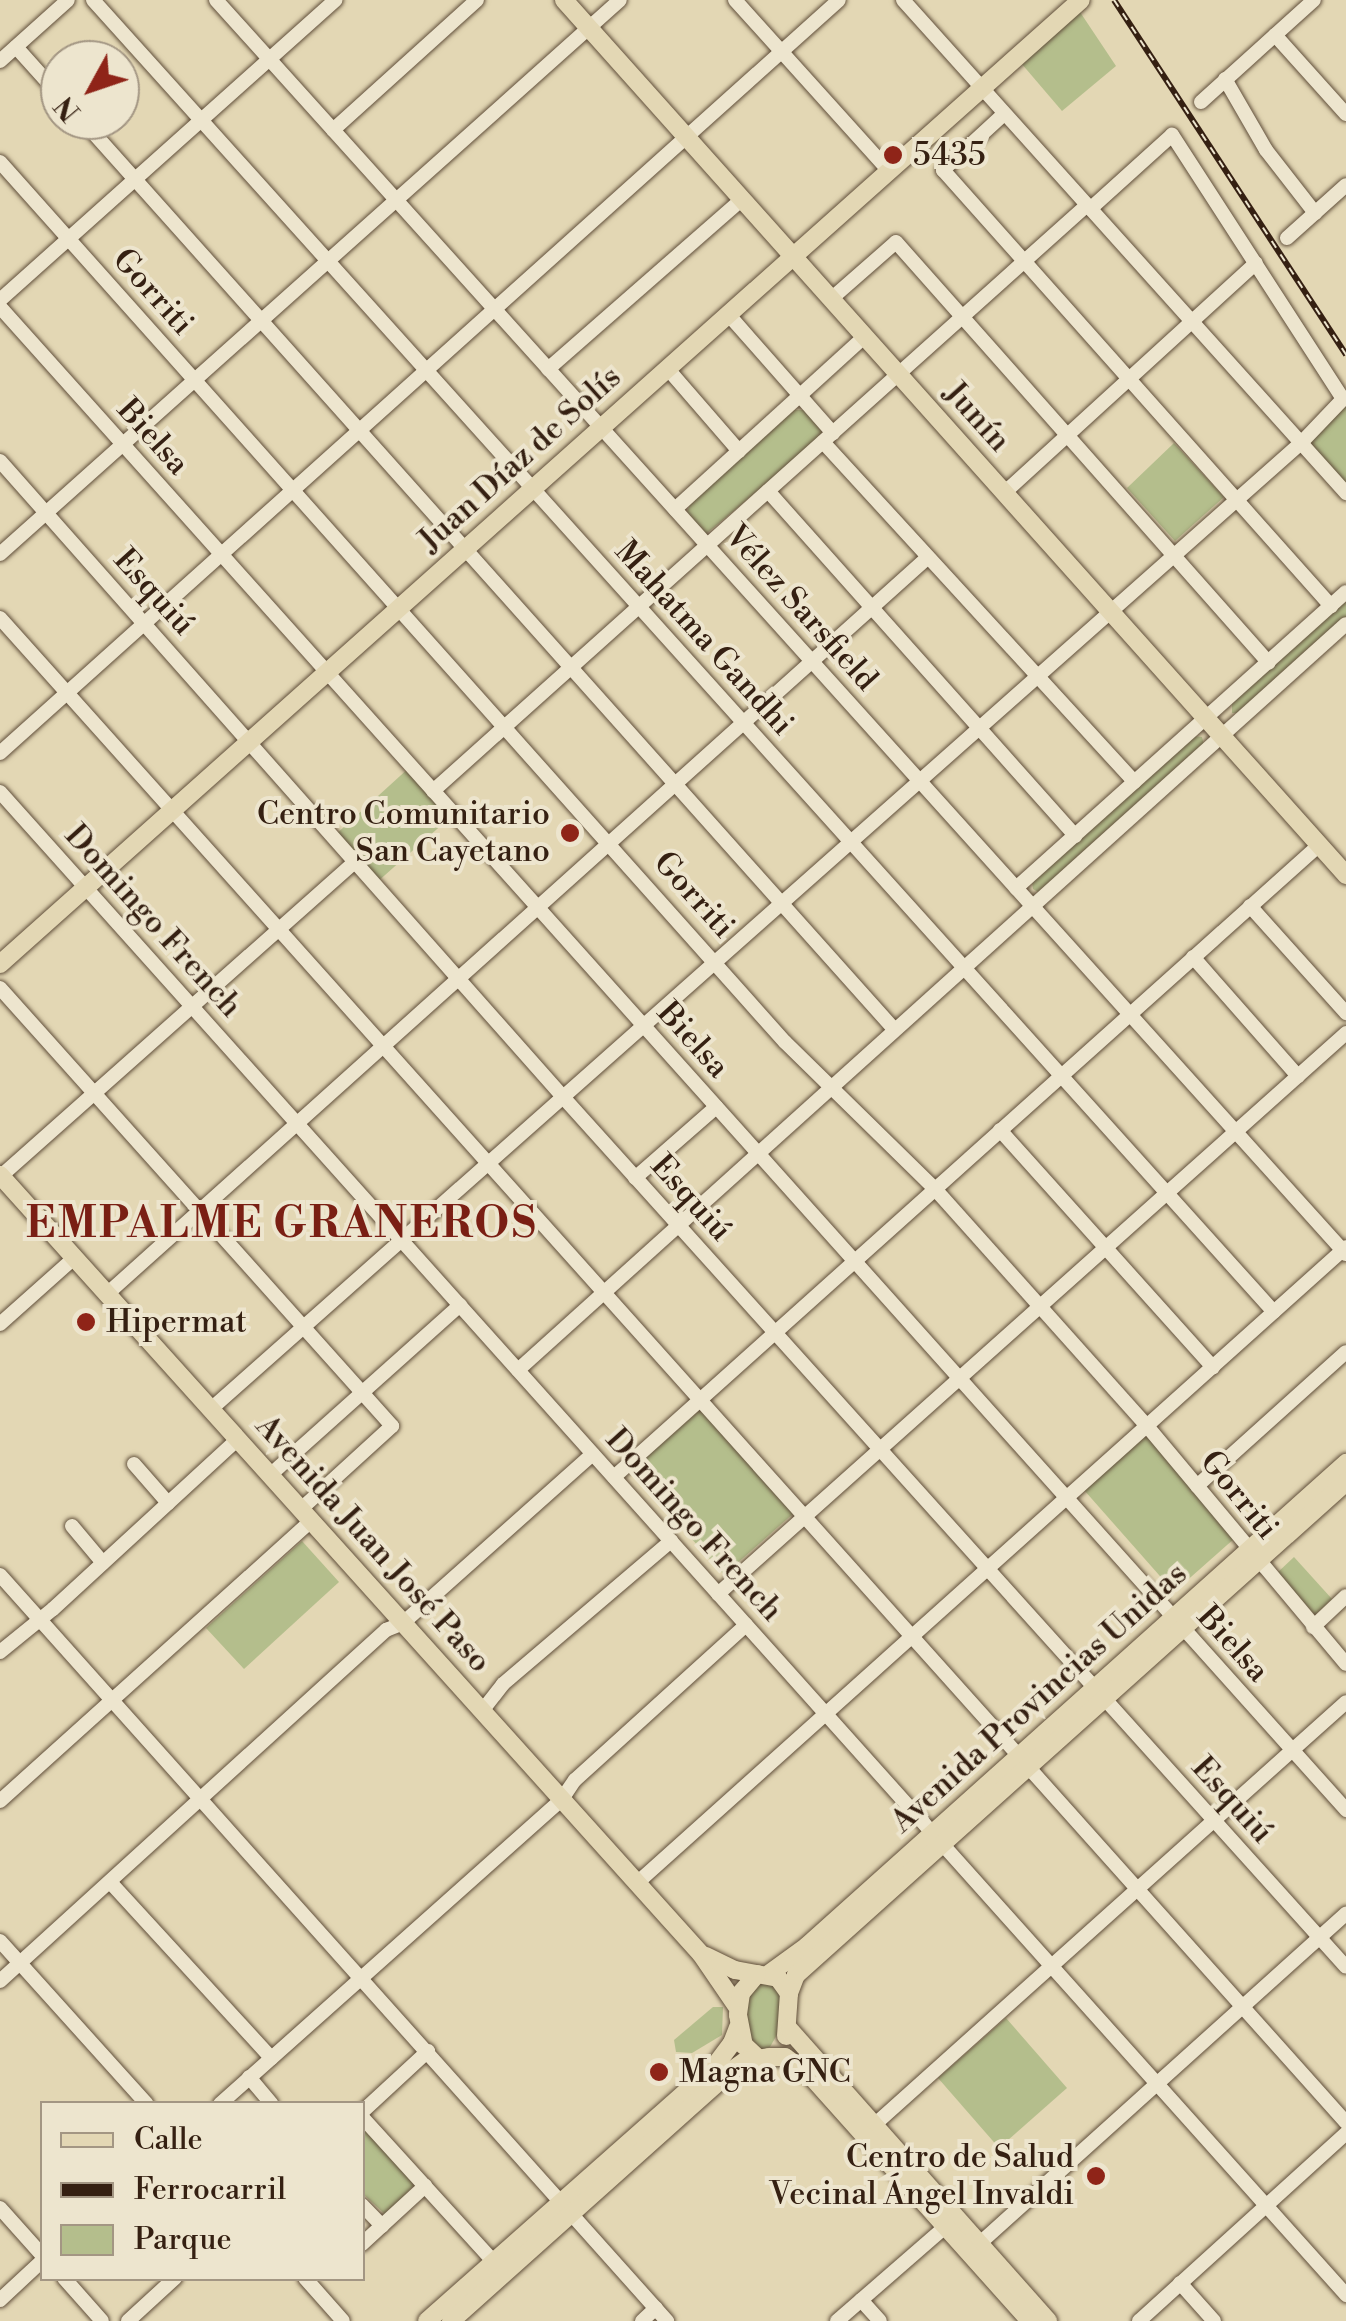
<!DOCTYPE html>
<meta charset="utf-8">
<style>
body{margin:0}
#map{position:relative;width:1346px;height:2321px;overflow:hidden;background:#e3d7b4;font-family:"Libre Bodoni",serif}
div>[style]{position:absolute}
.green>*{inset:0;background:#b4be8c}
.roads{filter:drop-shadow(0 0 2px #604e3a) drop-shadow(0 0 2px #604e3a)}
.minor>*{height:14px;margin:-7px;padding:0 7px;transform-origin:7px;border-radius:7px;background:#ede5ce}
.major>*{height:18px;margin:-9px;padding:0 9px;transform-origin:9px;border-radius:9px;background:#e3d7b4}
.rail>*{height:6px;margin-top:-3px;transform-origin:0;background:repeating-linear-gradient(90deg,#ede5ce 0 8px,#352012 0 16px);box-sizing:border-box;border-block:2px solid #352012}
.dots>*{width:28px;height:28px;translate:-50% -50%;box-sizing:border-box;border:5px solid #ede5ce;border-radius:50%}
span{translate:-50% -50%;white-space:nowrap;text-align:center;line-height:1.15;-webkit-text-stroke:8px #ede5ce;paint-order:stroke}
.poi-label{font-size:32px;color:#352012}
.left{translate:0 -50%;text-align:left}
.right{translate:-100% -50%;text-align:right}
.street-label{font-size:32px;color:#352012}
.district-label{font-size:42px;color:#7a1f14;font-weight:700;letter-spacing:2.5px}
.legend{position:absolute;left:40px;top:2101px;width:325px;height:180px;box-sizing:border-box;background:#ede5ce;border:2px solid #a39683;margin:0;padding:12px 18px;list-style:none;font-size:30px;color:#352012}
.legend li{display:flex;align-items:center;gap:20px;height:50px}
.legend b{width:50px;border:2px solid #a39683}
.north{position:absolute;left:40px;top:40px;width:100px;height:100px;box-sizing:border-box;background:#ede5ce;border:2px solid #a39683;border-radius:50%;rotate:230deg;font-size:28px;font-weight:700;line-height:40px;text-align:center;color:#352012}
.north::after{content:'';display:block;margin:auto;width:35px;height:45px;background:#8f2418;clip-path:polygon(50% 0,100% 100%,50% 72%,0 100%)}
</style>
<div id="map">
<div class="green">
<div style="clip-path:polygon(1080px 12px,1116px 66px,1062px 111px,1021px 63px)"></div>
<div style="clip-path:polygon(1346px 402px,1346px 487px,1306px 443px)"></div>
<div style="clip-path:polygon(793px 410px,807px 410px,822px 430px,821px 438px,706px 534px,687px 512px,691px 502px)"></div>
<div style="clip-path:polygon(1174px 443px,1224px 497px,1175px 541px,1127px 488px)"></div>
<div style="clip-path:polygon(1346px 598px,1346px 618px,1239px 713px,1232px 713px,1232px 701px)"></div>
<div style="clip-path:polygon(1193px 736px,1202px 737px,1204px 745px,1040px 893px,1033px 889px,1032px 881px)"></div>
<div style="clip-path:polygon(411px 766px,454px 814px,376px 883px,334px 836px)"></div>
<div style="clip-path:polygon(701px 1409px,795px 1512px,724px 1575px,631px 1471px)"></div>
<div style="clip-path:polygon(1145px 1434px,1235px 1538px,1174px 1592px,1084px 1490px)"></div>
<div style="clip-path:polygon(302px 1541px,339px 1582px,244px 1669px,206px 1628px)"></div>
<div style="clip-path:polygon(1294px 1557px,1332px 1599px,1315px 1615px,1277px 1573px)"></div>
<div style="clip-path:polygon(768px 1979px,782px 1995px,782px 2026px,770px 2047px,760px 2051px,749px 2041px,745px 2017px,752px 1986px)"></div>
<div style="clip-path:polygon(713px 2007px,723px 2007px,722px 2035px,692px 2053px,676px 2052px,674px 2040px)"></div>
<div style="clip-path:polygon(1006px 2018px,1067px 2088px,999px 2148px,938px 2078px)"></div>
<div style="clip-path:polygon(362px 2126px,415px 2184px,386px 2215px,363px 2194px)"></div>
</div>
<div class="roads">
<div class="minor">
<div style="left:93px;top:0;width:1765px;rotate:48.01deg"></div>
<div style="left:216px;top:0;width:1688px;rotate:47.98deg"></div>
<div style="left:735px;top:0;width:230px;rotate:48deg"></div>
<div style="left:903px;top:0;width:663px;rotate:48.06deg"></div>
<div style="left:1275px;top:35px;width:106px;rotate:48.1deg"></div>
<div style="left:16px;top:47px;width:66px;rotate:48.1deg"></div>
<div style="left:0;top:61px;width:91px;rotate:-41.9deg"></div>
<div style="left:1225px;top:79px;width:82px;rotate:60deg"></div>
<div style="left:1266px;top:150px;width:80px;rotate:52.1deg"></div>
<div style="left:1201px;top:102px;width:152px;rotate:-42.1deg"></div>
<div style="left:1004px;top:114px;width:83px;rotate:137.4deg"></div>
<div style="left:943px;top:170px;width:584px;rotate:48.33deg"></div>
<div style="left:82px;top:120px;width:1219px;rotate:48.23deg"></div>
<div style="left:333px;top:130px;width:194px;rotate:-42.1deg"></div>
<div style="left:0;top:162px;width:1179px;rotate:48.27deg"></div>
<div style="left:785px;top:1042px;width:210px;rotate:44.4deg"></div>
<div style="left:935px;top:1189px;width:318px;rotate:48.2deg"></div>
<div style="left:1147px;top:1426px;width:310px;rotate:50.1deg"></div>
<div style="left:1287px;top:238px;width:79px;rotate:-41.9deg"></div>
<div style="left:831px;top:299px;width:86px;rotate:-41.2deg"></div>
<div style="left:896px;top:242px;width:562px;rotate:48.46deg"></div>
<div style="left:0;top:300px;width:450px;rotate:-41.8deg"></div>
<div style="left:0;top:307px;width:2018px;rotate:48.15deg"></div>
<div style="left:728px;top:314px;width:159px;rotate:48.6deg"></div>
<div style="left:667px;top:368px;width:110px;rotate:49.1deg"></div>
<div style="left:548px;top:369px;width:258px;rotate:-41.2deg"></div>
<div style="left:823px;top:442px;width:461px;rotate:47.5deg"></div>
<div style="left:0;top:461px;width:849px;rotate:48.48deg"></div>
<div style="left:563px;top:1097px;width:1170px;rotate:48.01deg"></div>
<div style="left:768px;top:491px;width:462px;rotate:48.3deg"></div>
<div style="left:1004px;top:493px;width:341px;rotate:-42.4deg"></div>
<div style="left:675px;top:509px;width:257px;rotate:-42.3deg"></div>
<div style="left:0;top:554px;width:831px;rotate:-41.78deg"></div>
<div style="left:0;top:618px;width:1528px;rotate:48.16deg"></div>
<div style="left:0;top:753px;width:1127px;rotate:-41.91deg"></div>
<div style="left:433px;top:791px;width:878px;rotate:-41.86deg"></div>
<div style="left:0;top:792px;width:2018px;rotate:48.15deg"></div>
<div style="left:1016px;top:888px;width:443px;rotate:-41.9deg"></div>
<div style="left:1250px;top:906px;width:144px;rotate:48.1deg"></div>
<div style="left:1193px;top:957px;width:159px;rotate:48.6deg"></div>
<div style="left:0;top:988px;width:588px;rotate:48.17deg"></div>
<div style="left:392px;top:1426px;width:123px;rotate:137.6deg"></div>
<div style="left:1000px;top:1130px;width:319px;rotate:48.1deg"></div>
<div style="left:1px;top:1176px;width:475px;rotate:-41.6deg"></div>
<div style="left:635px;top:1178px;width:108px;rotate:-41.2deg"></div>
<div style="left:107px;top:1294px;width:1103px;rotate:-41.91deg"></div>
<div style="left:0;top:1324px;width:99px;rotate:-41.7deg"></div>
<div style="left:518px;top:1370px;width:1114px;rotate:-42.02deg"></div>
<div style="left:211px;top:1409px;width:1456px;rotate:-41.55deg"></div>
<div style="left:1301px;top:443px;width:61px;rotate:-46.3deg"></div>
<div style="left:1343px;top:399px;width:315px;rotate:-122.9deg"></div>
<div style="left:1172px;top:135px;width:110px;rotate:137.9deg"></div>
<div style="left:134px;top:1464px;width:52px;rotate:48.9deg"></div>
<div style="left:270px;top:1475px;width:255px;rotate:-41.8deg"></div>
<div style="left:614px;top:1477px;width:947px;rotate:-41.87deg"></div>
<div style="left:1197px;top:1486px;width:200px;rotate:-42deg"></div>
<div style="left:72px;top:1526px;width:48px;rotate:50deg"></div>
<div style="left:0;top:1575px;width:1001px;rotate:48.2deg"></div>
<div style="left:718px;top:1594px;width:842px;rotate:-41.77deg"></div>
<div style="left:1313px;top:1627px;width:45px;rotate:-43.2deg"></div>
<div style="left:0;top:1652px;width:68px;rotate:-39.1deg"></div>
<div style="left:53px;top:1609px;width:251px;rotate:-42.6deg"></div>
<div style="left:482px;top:1711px;width:34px;rotate:-52deg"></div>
<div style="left:503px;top:1684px;width:221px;rotate:-40.4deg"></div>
<div style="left:1030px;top:1769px;width:474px;rotate:48.2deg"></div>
<div style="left:0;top:1801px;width:418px;rotate:-42deg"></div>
<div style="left:110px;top:1882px;width:239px;rotate:47.5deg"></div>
<div style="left:637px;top:1883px;width:952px;rotate:-41.89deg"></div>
<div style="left:0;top:1941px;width:219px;rotate:48deg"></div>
<div style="left:0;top:1981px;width:522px;rotate:-42.28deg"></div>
<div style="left:386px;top:1630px;width:18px;rotate:-22deg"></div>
<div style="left:403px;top:1623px;width:254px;rotate:-41.7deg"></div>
<div style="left:249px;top:2077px;width:35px;rotate:50deg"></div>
<div style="left:220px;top:2104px;width:458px;rotate:-41.7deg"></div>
<div style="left:562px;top:1799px;width:23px;rotate:-56deg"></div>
<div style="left:575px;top:1780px;width:231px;rotate:-42.2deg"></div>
<div style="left:362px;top:2112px;width:90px;rotate:-42.7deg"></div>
<div style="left:362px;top:2117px;width:195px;rotate:47.7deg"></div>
<div style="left:873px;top:2126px;width:635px;rotate:-41.87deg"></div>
<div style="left:362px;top:2205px;width:29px;rotate:46deg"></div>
<div style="left:0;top:2208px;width:63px;rotate:48.2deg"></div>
<div style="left:362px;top:2244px;width:86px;rotate:-42.6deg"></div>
<div style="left:974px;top:2244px;width:5px"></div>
<div style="left:979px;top:2244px;width:494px;rotate:-42deg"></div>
<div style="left:64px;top:2278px;width:57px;rotate:48.5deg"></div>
<div style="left:305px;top:2278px;width:57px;rotate:48.5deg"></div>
<div style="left:1180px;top:2283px;width:51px;rotate:48.2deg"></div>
<div style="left:0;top:2300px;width:57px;rotate:-42.9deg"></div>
<div style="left:861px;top:2300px;width:28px;rotate:48deg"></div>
<div style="left:128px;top:2321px;width:64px;rotate:-42.5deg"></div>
<div style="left:642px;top:2321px;width:19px;rotate:-43deg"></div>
<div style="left:837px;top:2321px;width:143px;rotate:-41deg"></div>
<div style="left:1139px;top:2321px;width:280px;rotate:-42.2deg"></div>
</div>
<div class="major">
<div style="left:564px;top:0;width:1174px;rotate:48.21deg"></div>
<div style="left:0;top:964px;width:1448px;rotate:-41.73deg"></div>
<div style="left:0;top:1175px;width:1048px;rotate:48.02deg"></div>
<div style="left:701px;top:1954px;width:65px;rotate:55.6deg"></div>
<div style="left:706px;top:1956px;width:32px;rotate:26deg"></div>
<div style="left:735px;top:1970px;width:44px;rotate:10.5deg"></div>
<div style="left:778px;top:1978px;width:19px;rotate:54deg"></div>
<div style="left:789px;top:1993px;width:43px;rotate:94deg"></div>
<div style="left:770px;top:1973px;width:46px;rotate:-36.1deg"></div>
<div style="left:807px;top:1946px;width:724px;rotate:-41.86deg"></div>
<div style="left:757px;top:1974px;width:25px;rotate:130deg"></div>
<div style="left:741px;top:1993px;width:22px;rotate:98deg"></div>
<div style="left:738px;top:2015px;width:31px;rotate:79deg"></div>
<div style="left:744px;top:2045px;width:19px;rotate:43deg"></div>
<div style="left:789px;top:1993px;width:19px;rotate:-69deg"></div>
<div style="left:796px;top:1975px;width:739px;rotate:-41.87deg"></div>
<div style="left:788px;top:2028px;width:392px;rotate:48.4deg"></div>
<div style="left:427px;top:2321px;width:383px;rotate:-41.5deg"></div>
<div style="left:714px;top:2067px;width:30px;rotate:-53deg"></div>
<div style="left:732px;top:2043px;width:17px;rotate:-69deg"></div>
<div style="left:451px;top:2321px;width:377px;rotate:-41.8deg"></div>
<div style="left:732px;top:2070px;width:16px;rotate:-35deg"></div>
<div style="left:745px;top:2061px;width:24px;rotate:-9deg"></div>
<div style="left:769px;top:2057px;width:16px"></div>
<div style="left:785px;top:2057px;width:32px;rotate:36deg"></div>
<div style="left:811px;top:2076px;width:329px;rotate:48.2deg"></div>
</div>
</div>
<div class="rail">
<div style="left:1114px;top:0;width:424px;rotate:56.8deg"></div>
</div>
<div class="dots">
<div style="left:893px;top:155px;background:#8f2418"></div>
<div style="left:570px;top:833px;background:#8f2418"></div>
<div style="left:86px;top:1322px;background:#8f2418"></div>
<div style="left:659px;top:2072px;background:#8f2418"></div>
<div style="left:1096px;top:2176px;background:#8f2418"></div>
</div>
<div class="poi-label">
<span class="left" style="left:913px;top:155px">5435</span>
<span class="right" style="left:550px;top:833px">Centro Comunitario<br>San Cayetano</span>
<span class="left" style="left:106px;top:1322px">Hipermat</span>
<span class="left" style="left:679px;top:2072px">Magna GNC</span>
<span class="right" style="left:1074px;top:2176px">Centro de Salud<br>Vecinal Ángel Invaldi</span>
</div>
<div class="street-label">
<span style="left:153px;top:292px;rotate:48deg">Gorriti</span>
<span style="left:977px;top:417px;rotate:48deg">Junín</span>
<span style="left:153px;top:437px;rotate:48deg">Bielsa</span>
<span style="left:520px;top:459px;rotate:-42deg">Juan Díaz de Solís</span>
<span style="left:154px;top:592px;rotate:48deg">Esquiú</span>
<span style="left:801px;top:608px;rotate:48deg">Vélez Sarsfield</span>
<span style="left:704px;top:638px;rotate:48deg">Mahatma Gandhi</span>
<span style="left:694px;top:895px;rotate:48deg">Gorriti</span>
<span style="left:153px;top:921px;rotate:48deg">Domingo French</span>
<span style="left:693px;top:1040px;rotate:48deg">Bielsa</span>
<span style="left:691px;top:1198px;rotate:48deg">Esquiú</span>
<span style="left:1239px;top:1495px;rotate:51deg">Gorriti</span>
<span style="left:694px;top:1525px;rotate:48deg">Domingo French</span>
<span style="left:373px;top:1544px;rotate:48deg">Avenida Juan José Paso</span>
<span style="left:1233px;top:1644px;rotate:48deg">Bielsa</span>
<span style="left:1039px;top:1698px;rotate:-42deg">Avenida Provincias Unidas</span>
<span style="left:1232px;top:1800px;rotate:48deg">Esquiú</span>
</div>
<div class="district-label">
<span style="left:282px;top:1225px">EMPALME GRANEROS</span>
</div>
<ul class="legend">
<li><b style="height:12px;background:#e3d7b4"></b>Calle</li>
<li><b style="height:12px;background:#352012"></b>Ferrocarril</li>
<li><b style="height:28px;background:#b4be8c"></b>Parque</li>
</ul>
<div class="north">N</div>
</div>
